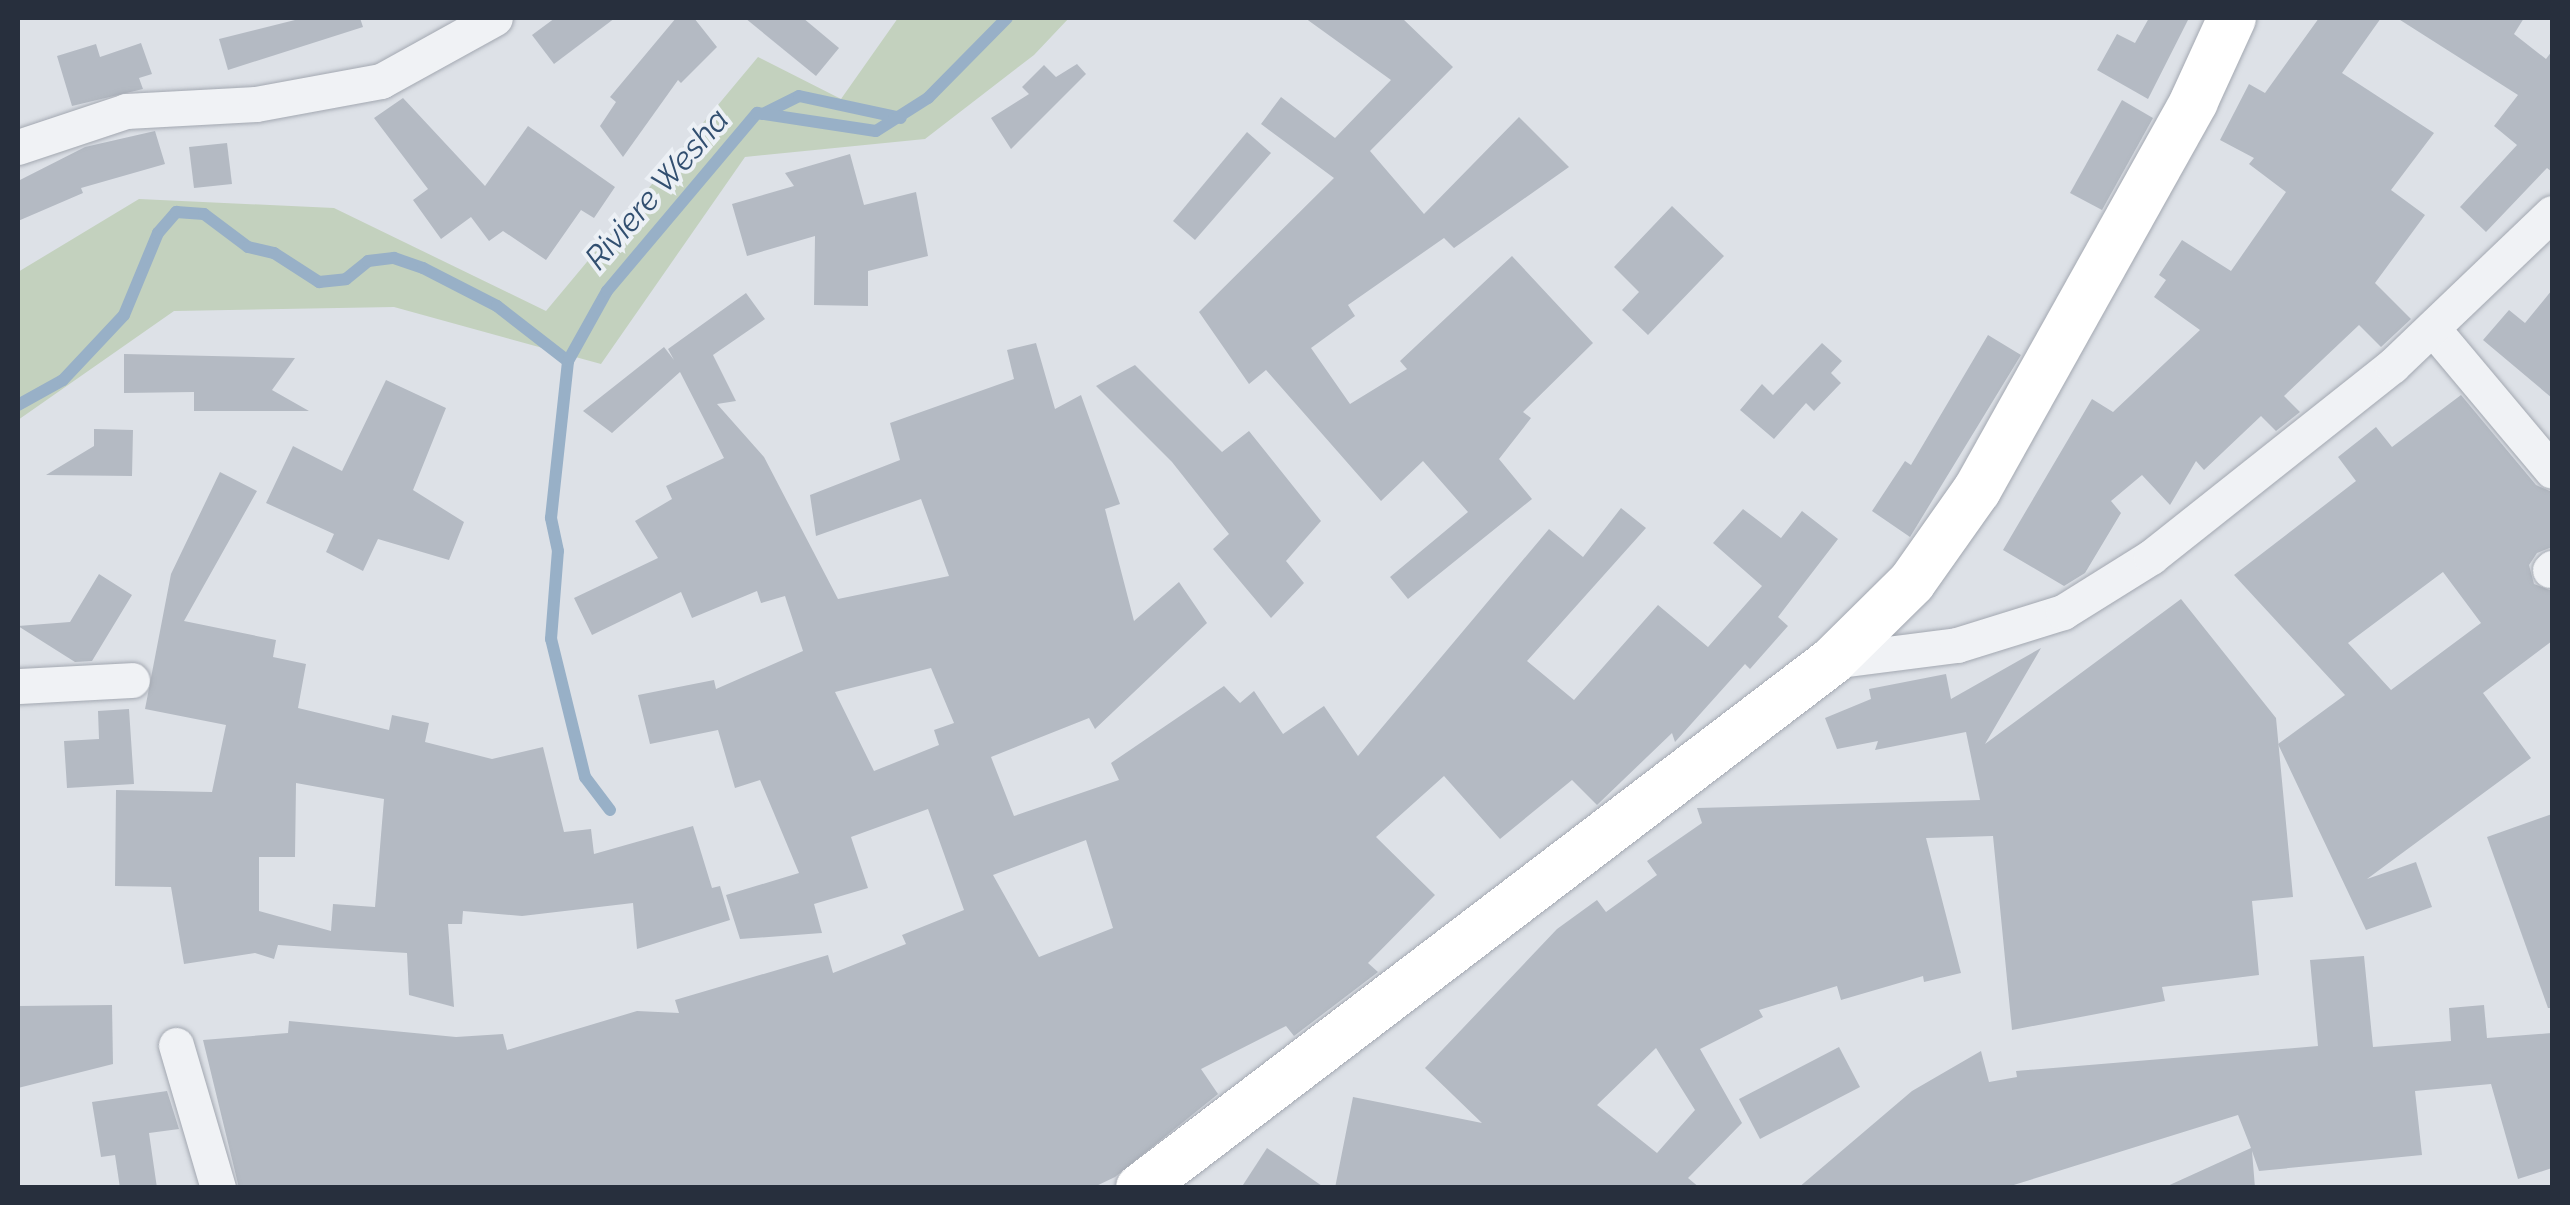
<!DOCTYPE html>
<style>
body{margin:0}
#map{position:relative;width:2570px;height:1205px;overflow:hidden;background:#dde1e7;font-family:Raleway,sans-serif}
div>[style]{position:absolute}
.green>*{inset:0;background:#c3d1be}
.stream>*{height:12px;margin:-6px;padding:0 6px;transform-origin:6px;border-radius:6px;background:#98b0c7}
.building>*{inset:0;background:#b4bac3}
.roads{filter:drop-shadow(0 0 2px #a3a8b1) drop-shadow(0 0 2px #a3a8b1)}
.street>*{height:35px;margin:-17.5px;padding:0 17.5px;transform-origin:17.5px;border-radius:17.5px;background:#f0f2f5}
.secondary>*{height:48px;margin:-24px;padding:0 24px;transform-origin:24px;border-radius:24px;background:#fff}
span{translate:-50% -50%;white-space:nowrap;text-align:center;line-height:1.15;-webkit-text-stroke:8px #ecf0f5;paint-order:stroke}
.water-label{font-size:32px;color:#324f70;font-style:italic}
.frame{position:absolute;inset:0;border:20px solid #272f3d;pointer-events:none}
</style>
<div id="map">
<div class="green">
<div style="clip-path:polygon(898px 18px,1069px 18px,1034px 55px,925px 139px,745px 157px,601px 364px,394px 307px,174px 311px,18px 420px,18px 272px,139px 199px,334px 208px,546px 311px,758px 57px,841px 99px)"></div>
</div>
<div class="stream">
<div style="left:763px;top:114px;width:40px;rotate:-26.6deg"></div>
<div style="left:799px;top:96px;width:104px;rotate:12.2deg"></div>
<div style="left:18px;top:405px;width:51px;rotate:-29.1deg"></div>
<div style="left:63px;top:380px;width:89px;rotate:-46.8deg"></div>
<div style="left:124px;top:315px;width:89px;rotate:-67.5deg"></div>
<div style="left:158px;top:233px;width:28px;rotate:-49deg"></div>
<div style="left:176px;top:212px;width:28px;rotate:4deg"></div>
<div style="left:204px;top:214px;width:55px;rotate:36.9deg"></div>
<div style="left:248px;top:247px;width:27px;rotate:13deg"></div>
<div style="left:274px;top:253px;width:54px;rotate:32.8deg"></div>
<div style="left:319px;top:282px;width:27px;rotate:-6deg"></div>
<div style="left:346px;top:279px;width:28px;rotate:-39deg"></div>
<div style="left:368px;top:261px;width:26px;rotate:-7deg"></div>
<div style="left:394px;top:258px;width:31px;rotate:19deg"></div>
<div style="left:423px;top:268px;width:83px;rotate:27.2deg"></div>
<div style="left:497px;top:306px;width:90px;rotate:37.8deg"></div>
<div style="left:610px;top:810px;width:41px;rotate:-127.1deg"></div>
<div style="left:585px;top:777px;width:142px;rotate:-103.8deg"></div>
<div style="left:551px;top:639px;width:88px;rotate:-85.5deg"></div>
<div style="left:558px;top:551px;width:34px;rotate:-102deg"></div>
<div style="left:551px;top:518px;width:158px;rotate:-83.8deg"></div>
<div style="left:568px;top:361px;width:80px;rotate:-60.9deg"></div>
<div style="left:607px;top:291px;width:233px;rotate:-49.9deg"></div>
<div style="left:757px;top:113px;width:120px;rotate:8.6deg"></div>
<div style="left:876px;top:131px;width:62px;rotate:-32.4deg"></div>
<div style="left:928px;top:98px;width:112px;rotate:-45.4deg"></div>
</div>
<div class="building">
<div style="clip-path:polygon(303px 18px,360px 18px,363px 27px,228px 70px,219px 39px)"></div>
<div style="clip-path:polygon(555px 18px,615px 18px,554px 64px,532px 35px)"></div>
<div style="clip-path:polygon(676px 18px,694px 18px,717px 47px,681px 83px,678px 80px,623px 157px,600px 126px,616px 102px,610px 97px)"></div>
<div style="clip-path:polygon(745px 18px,803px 18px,839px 48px,816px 76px)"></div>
<div style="clip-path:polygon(1305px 18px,1402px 18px,1453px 67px,1370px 151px,1424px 214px,1519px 117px,1569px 167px,1454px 248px,1444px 238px,1348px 305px,1355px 316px,1311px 348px,1350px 404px,1407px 369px,1400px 361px,1512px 256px,1593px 343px,1523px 412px,1531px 418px,1499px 459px,1532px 499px,1408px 599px,1390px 577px,1468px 512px,1423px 461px,1381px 501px,1266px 370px,1249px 384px,1199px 312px,1334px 178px,1261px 124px,1281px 97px,1335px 138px,1391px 80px)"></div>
<div style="clip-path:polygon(2149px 18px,2189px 18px,2148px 99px,2097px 70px,2117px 34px,2135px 43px)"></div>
<div style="clip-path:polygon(2319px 18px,2381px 18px,2342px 73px,2434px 133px,2391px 190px,2425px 215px,2375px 283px,2411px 319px,2381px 347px,2359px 325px,2284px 396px,2300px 412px,2276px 431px,2261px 416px,2204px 470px,2196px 461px,2170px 505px,2142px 475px,2111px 501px,2121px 513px,2085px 573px,2064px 586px,2003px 550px,2092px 399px,2113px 412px,2200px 330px,2154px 297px,2166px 280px,2159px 275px,2182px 240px,2231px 271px,2286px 192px,2249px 164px,2254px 158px,2220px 140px,2249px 84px,2265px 93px)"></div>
<div style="clip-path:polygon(2397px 18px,2524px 18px,2514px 34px,2546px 59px,2552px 51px,2552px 172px,2547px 168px,2486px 232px,2460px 207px,2517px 145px,2494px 126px,2518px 95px)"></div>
<div style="clip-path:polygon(141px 43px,152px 74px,139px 78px,143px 89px,72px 106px,57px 56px,96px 44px,100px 57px)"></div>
<div style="clip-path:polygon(1077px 64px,1086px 74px,1011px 149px,991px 118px,1029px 94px,1022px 87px,1044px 65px,1056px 77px)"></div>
<div style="clip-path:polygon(403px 98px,485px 186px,528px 126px,615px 187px,594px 218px,581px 210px,546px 260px,503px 231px,489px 241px,471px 217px,441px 239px,413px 200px,428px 189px,374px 118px)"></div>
<div style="clip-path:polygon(2122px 100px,2153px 118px,2102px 210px,2070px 193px)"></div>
<div style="clip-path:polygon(155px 131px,165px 164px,81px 188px,83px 193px,18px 221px,18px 181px,85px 147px)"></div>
<div style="clip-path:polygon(1247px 132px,1271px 153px,1195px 240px,1173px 221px)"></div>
<div style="clip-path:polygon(227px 143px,232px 184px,194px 188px,189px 147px)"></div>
<div style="clip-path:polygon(850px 154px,864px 205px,916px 192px,928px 256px,868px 271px,868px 306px,814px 305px,815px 236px,747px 256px,732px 204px,794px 186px,785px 173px)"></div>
<div style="clip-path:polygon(1672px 206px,1724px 256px,1648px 335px,1622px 310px,1639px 292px,1614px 267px)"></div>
<div style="clip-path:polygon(2552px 290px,2552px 398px,2483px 340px,2509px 310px,2525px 323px)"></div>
<div style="clip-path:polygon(evenodd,746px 293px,765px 319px,713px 355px,736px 401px,717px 404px,764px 457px,838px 599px,949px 576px,921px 499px,816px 536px,810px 495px,900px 460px,890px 423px,1014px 379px,1007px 350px,1036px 343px,1055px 409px,1081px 395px,1120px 504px,1105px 509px,1134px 621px,1179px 582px,1207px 623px,1095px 729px,1089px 718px,991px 757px,1014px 816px,1119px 780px,1111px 763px,1224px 686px,1240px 703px,1254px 691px,1283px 734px,1324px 706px,1358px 756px,1549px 529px,1583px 557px,1621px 508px,1646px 528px,1527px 661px,1574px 700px,1658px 605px,1708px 647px,1762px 586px,1713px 543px,1743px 509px,1781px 538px,1802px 511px,1838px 539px,1778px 617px,1788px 626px,1750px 669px,1745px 664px,1675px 742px,1672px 733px,1597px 805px,1572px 780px,1500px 839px,1444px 776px,1376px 837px,1435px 895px,1368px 963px,1378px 972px,1294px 1036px,1286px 1026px,1201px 1069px,1218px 1094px,1115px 1177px,1092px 1188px,239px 1188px,203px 1040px,288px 1033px,289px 1021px,456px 1037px,503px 1034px,507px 1050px,637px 1011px,679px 1013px,675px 1000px,828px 955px,833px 973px,906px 944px,902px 935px,964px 910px,928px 809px,851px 837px,868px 888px,814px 904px,822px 933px,740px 939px,726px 895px,799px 873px,760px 780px,735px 788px,718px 730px,650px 744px,638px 695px,714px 680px,716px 689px,803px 651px,785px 596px,761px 603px,757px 591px,692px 618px,681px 592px,592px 635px,574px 598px,658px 558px,635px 521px,672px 499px,666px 486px,724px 458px,680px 372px,612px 433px,583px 411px,664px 347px,674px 360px,668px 349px,746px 293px,931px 668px,954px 723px,934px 730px,939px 745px,874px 771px,835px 692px,931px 668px,746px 293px,1086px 840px,1113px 928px,1039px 957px,993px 875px,1086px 840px)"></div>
<div style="clip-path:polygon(1988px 335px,2021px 355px,1910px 537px,1872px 511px,1905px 461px,1911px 465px)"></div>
<div style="clip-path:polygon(1822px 343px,1842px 361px,1831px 373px,1841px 383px,1814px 411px,1806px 403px,1774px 439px,1740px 410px,1762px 384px,1773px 395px)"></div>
<div style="clip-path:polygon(124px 354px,295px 358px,272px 390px,309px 411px,194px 411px,194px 392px,124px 393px)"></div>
<div style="clip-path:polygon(1135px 365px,1222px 452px,1249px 431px,1321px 521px,1286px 561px,1304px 583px,1271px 618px,1213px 549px,1229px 534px,1172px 462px,1096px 386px)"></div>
<div style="clip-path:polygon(386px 380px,446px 408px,413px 490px,464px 522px,449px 560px,378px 539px,363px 571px,326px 552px,334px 534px,266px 503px,293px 446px,342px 471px)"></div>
<div style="clip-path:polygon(evenodd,2461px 395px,2536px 485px,2552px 492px,2552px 547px,2537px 553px,2529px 565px,2534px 584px,2552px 591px,2552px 641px,2483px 693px,2531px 758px,2367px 879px,2416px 862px,2432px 907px,2366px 930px,2278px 744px,2345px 695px,2234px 575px,2356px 481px,2338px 457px,2376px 427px,2392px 447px,2461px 395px,2443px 572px,2481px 623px,2391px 690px,2348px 643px,2443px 572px)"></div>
<div style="clip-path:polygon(94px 429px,133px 430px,132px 476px,46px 475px,94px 446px)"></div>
<div style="clip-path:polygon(evenodd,220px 472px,257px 491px,184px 621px,276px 640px,273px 657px,306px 664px,298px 708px,389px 730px,392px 715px,429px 723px,425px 742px,492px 759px,543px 747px,564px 832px,591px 829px,594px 854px,693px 826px,712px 888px,720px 886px,730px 920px,637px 949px,633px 903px,522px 916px,463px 911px,462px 924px,448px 924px,454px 1007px,409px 995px,407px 953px,278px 945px,274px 959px,255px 953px,184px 964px,171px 887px,115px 886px,116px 790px,212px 792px,226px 725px,145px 709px,171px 574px,220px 472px,296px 783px,384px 799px,375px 907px,333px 904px,331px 931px,259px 911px,259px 857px,295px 857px,296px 783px)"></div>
<div style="clip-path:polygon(99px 574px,132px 595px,92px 661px,75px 662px,18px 626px,70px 622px)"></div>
<div style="clip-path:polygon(evenodd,2181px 599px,2276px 718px,2293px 897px,2252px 901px,2259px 975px,2162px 987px,2165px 1001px,2012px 1030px,1993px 836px,1926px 838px,1961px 973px,1924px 982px,1923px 976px,1841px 1000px,1837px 986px,1759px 1010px,1763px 1017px,1700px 1049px,1742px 1123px,1688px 1178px,1700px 1188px,1335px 1188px,1353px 1097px,1482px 1123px,1425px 1068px,1557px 929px,1597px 900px,1606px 912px,1657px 875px,1647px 861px,1702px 823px,1697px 808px,1980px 800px,1966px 732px,1875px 750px,1878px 741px,1837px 749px,1825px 718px,1871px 699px,1869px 689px,1946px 674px,1951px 699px,2041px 648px,1985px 744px,2181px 599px,1656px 1048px,1695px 1110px,1657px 1153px,1597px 1105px,1656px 1048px)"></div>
<div style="clip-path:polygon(129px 709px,134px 784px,67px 788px,64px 741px,99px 739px,98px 711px)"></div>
<div style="clip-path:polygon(2552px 814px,2552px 1008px,2548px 1008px,2487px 837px)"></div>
<div style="clip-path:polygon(2364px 956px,2373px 1047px,2451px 1041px,2449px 1008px,2484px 1005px,2487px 1038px,2552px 1033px,2552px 1168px,2518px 1179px,2491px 1084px,2415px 1091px,2422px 1155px,2259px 1171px,2252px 1151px,2255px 1188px,2163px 1188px,2251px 1148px,2238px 1115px,2004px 1188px,1798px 1188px,1912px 1091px,1981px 1051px,1989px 1082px,2017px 1077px,2016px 1071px,2318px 1046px,2310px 960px)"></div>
<div style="clip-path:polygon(112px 1005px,113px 1064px,18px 1088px,18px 1006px)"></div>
<div style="clip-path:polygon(1839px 1047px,1860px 1087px,1760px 1139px,1739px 1099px)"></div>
<div style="clip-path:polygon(167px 1091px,179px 1129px,149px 1133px,157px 1188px,120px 1188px,115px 1155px,101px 1157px,92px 1102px)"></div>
<div style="clip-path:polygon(1267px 1148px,1325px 1188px,1241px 1188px)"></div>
</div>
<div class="roads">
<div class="street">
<div style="left:18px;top:147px;width:114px;rotate:-18.4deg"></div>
<div style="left:126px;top:111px;width:130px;rotate:-3.1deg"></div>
<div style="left:256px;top:104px;width:127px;rotate:-10.4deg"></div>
<div style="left:381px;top:81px;width:130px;rotate:-28.9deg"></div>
<div style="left:2433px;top:329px;width:185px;rotate:50deg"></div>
<div style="left:2550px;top:570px;width:3px;rotate:-45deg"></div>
<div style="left:1832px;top:661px;width:126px;rotate:-7.3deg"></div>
<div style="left:1957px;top:645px;width:111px;rotate:-17.3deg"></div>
<div style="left:2063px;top:612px;width:104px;rotate:-32deg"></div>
<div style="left:2151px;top:557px;width:308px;rotate:-38.4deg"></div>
<div style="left:2392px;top:366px;width:221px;rotate:-43.7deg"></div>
<div style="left:18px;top:686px;width:114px;rotate:-3deg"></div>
<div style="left:176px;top:1045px;width:149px;rotate:73.6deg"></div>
</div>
<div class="secondary">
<div style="left:1140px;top:1188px;width:870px;rotate:-37.29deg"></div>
<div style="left:1832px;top:661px;width:112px;rotate:-44.6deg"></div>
<div style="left:1912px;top:582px;width:113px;rotate:-54.8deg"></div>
<div style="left:1977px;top:490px;width:445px;rotate:-60.8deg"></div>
<div style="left:2194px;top:101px;width:91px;rotate:-65.4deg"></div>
</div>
</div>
<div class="water-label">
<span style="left:657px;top:189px;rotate:-49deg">Riviere Wesha</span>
</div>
<div class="frame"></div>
</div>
